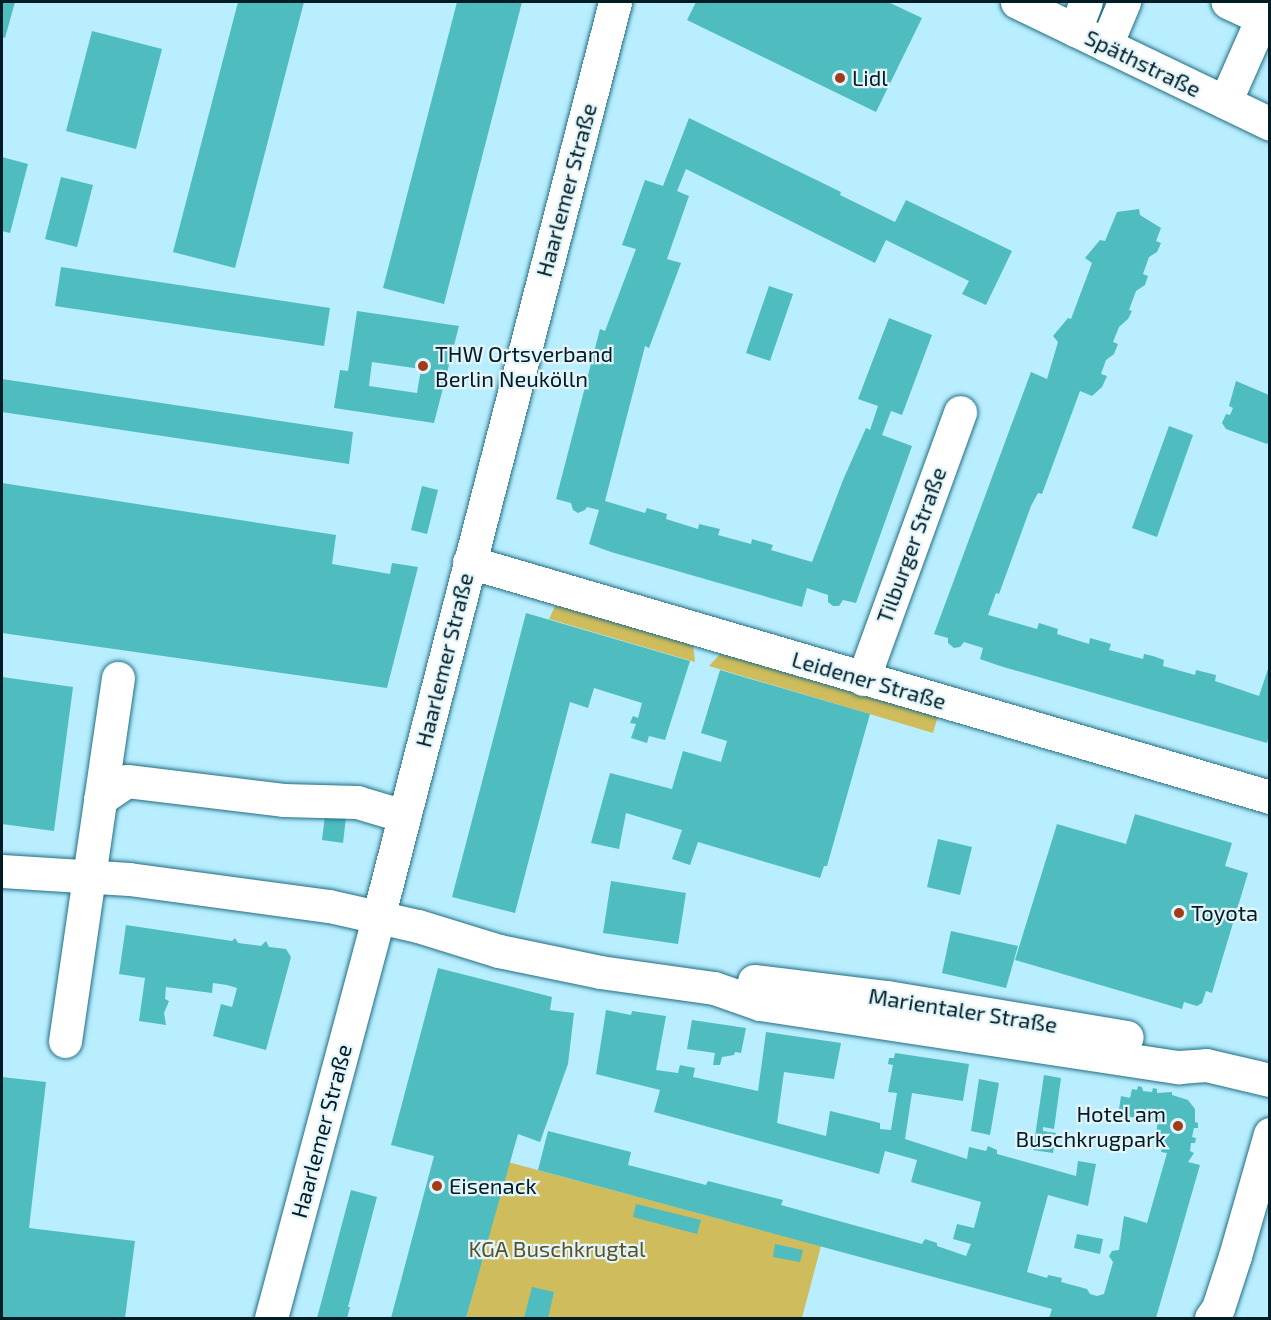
<!DOCTYPE html>
<meta charset="utf-8">
<style>
body{margin:0}
#map{position:relative;width:1271px;height:1320px;overflow:hidden;background:#b8eeff;font-family:"Exo 2",sans-serif}
div>[style]{position:absolute}
.green>*{inset:0;background:#cfbc5c}
.building>*{inset:0;background:#4fbcc0}
.roads{filter:drop-shadow(0 0 2px #216f83) drop-shadow(0 0 2px #216f83)}
.minor>*{height:33px;margin:-16.5px;padding:0 16.5px;transform-origin:16.5px;border-radius:16.5px;background:#fff}
.major>*{height:33px;margin:-16.5px;padding:0 16.5px;transform-origin:16.5px;border-radius:16.5px;background:#fff}
.dots>*{width:16px;height:16px;translate:-50% -50%;box-sizing:border-box;border:3px solid #e3f5fa;border-radius:50%}
span{translate:-50% -50%;white-space:nowrap;text-align:center;line-height:1.15;-webkit-text-stroke:4.5px #e3f5fa;paint-order:stroke}
.street-label{font-size:22px;color:#001c24}
.poi-label{font-size:22px;color:#001c24}
.left{translate:0 -50%;text-align:left}
.right{translate:-100% -50%;text-align:right}
.park-label{font-size:22px;color:#5a5124}
.frame{position:absolute;inset:0;border:3px solid #001c24;pointer-events:none}
</style>
<div id="map">
<div class="green">
<div style="clip-path:polygon(556px 604px,693px 644px,695px 662px,549px 619px)"></div>
<div style="clip-path:polygon(722px 652px,938px 716px,933px 733px,709px 666px)"></div>
<div style="clip-path:polygon(508px 1162px,821px 1246px,802px 1318px,466px 1318px)"></div>
</div>
<div class="building">
<div style="clip-path:polygon(2px 2px,15px 2px,5px 38px,2px 37px)"></div>
<div style="clip-path:polygon(238px 2px,304px 2px,235px 268px,173px 252px)"></div>
<div style="clip-path:polygon(457px 2px,522px 2px,444px 304px,383px 288px)"></div>
<div style="clip-path:polygon(696px 2px,888px 2px,922px 18px,876px 112px,687px 20px)"></div>
<div style="clip-path:polygon(92px 31px,162px 49px,136px 149px,66px 131px)"></div>
<div style="clip-path:polygon(689px 118px,841px 192px,840px 195px,895px 222px,906px 200px,1012px 251px,986px 305px,962px 294px,969px 281px,886px 240px,875px 263px,686px 169px,677px 191px,689px 196px,667px 259px,681px 263px,649px 348px,645px 346px,605px 501px,645px 513px,647px 508px,667px 514px,666px 519px,698px 529px,699px 524px,720px 529px,718px 535px,751px 544px,752px 539px,773px 545px,771px 550px,812px 562px,843px 480px,866px 428px,870px 430px,878px 406px,858px 399px,889px 318px,932px 335px,902px 415px,891px 411px,882px 435px,912px 446px,856px 603px,843px 600px,839px 606px,833px 606px,828px 602px,828px 595px,807px 588px,802px 607px,611px 552px,589px 544px,599px 510px,587px 507px,585px 510px,578px 513px,573px 510px,571px 503px,556px 499px,600px 329px,605px 331px,636px 249px,622px 245px,645px 180px,663px 186px)"></div>
<div style="clip-path:polygon(2px 157px,28px 164px,10px 233px,2px 231px)"></div>
<div style="clip-path:polygon(61px 177px,93px 185px,77px 247px,45px 239px)"></div>
<div style="clip-path:polygon(1139px 209px,1140px 215px,1161px 228px,1156px 241px,1161px 243px,1157px 252px,1149px 257px,1143px 274px,1148px 276px,1145px 285px,1136px 291px,1129px 310px,1132px 311px,1128px 319px,1119px 327px,1113px 342px,1118px 344px,1114px 354px,1106px 360px,1101px 374px,1107px 376px,1102px 387px,1092px 396px,1080px 391px,1042px 494px,1038px 493px,1031px 506px,999px 594px,996px 593px,988px 615px,1037px 629px,1039px 623px,1058px 629px,1057px 634px,1089px 644px,1090px 638px,1111px 644px,1109px 650px,1143px 659px,1144px 654px,1153px 656px,1164px 660px,1163px 666px,1195px 675px,1196px 670px,1216px 675px,1215px 681px,1259px 696px,1269px 666px,1269px 735px,1267px 743px,1000px 666px,980px 659px,983px 648px,964px 642px,960px 647px,954px 648px,948px 643px,948px 638px,934px 634px,1031px 372px,1047px 379px,1058px 342px,1053px 336px,1068px 318px,1071px 319px,1092px 263px,1085px 258px,1100px 240px,1105px 241px,1117px 212px)"></div>
<div style="clip-path:polygon(61px 267px,330px 308px,324px 346px,55px 306px)"></div>
<div style="clip-path:polygon(769px 286px,793px 294px,770px 361px,746px 353px)"></div>
<div style="clip-path:polygon(evenodd,357px 311px,459px 326px,434px 423px,334px 408px,340px 370px,348px 371px,357px 311px,372px 362px,421px 369px,417px 393px,369px 386px,372px 362px)"></div>
<div style="clip-path:polygon(2px 379px,353px 432px,349px 464px,2px 412px)"></div>
<div style="clip-path:polygon(1236px 381px,1269px 395px,1269px 441px,1267px 444px,1226px 429px,1222px 423px,1226px 414px,1230px 415px,1233px 408px,1229px 406px)"></div>
<div style="clip-path:polygon(1169px 426px,1193px 435px,1157px 537px,1132px 528px)"></div>
<div style="clip-path:polygon(2px 483px,336px 535px,332px 564px,390px 574px,392px 563px,418px 567px,387px 688px,2px 633px)"></div>
<div style="clip-path:polygon(422px 486px,438px 490px,427px 534px,411px 530px)"></div>
<div style="clip-path:polygon(526px 613px,690px 661px,665px 740px,649px 736px,647px 743px,631px 738px,636px 724px,630px 723px,633px 716px,638px 718px,642px 703px,594px 688px,588px 708px,570px 702px,515px 913px,452px 897px)"></div>
<div style="clip-path:polygon(720px 670px,870px 714px,827px 866px,824px 866px,820px 878px,698px 842px,690px 865px,672px 859px,682px 830px,626px 813px,619px 849px,591px 843px,610px 773px,672px 789px,683px 751px,721px 762px,727px 741px,701px 733px)"></div>
<div style="clip-path:polygon(2px 677px,73px 687px,54px 831px,2px 824px)"></div>
<div style="clip-path:polygon(1135px 814px,1232px 843px,1225px 866px,1248px 873px,1212px 993px,1206px 991px,1202px 1003px,1197px 1006px,1184px 1002px,1182px 1009px,1015px 960px,1057px 824px,1126px 844px)"></div>
<div style="clip-path:polygon(325px 815px,346px 817px,343px 843px,322px 840px)"></div>
<div style="clip-path:polygon(938px 839px,972px 847px,960px 895px,927px 887px)"></div>
<div style="clip-path:polygon(611px 881px,686px 893px,678px 944px,603px 933px)"></div>
<div style="clip-path:polygon(126px 925px,232px 941px,235px 938px,238px 943px,261px 946px,266px 941px,269px 947px,286px 949px,291px 957px,266px 1050px,213px 1036px,221px 1004px,232px 1007px,237px 988px,227px 985px,213px 983px,212px 993px,166px 987px,165px 999px,169px 1001px,164px 1013px,166px 1025px,139px 1021px,145px 978px,119px 974px)"></div>
<div style="clip-path:polygon(951px 931px,1018px 946px,1006px 988px,942px 973px)"></div>
<div style="clip-path:polygon(438px 968px,552px 997px,550px 1010px,574px 1013px,568px 1064px,540px 1142px,518px 1134px,466px 1318px,391px 1318px,434px 1156px,391px 1145px)"></div>
<div style="clip-path:polygon(606px 1010px,631px 1015px,632px 1011px,666px 1016px,656px 1070px,678px 1073px,680px 1065px,695px 1068px,693px 1077px,758px 1091px,766px 1032px,841px 1043px,834px 1079px,784px 1072px,777px 1123px,826px 1136px,830px 1111px,880px 1123px,880px 1129px,891px 1130px,897px 1093px,888px 1092px,893px 1065px,888px 1064px,889px 1058px,894px 1058px,895px 1053px,969px 1064px,963px 1101px,912px 1093px,905px 1139px,967px 1159px,969px 1147px,986px 1151px,988px 1146px,997px 1150px,997px 1154px,1076px 1176px,1078px 1161px,1096px 1164px,1088px 1206px,1048px 1195px,1027px 1272px,1047px 1278px,1048px 1275px,1062px 1278px,1061px 1282px,1087px 1289px,1090px 1294px,1097px 1296px,1104px 1294px,1113px 1262px,1109px 1256px,1112px 1251px,1119px 1250px,1124px 1216px,1147px 1223px,1167px 1153px,1161px 1152px,1164px 1134px,1156px 1133px,1158px 1121px,1118px 1115px,1121px 1096px,1130px 1098px,1132px 1089px,1137px 1090px,1138px 1086px,1142px 1087px,1143px 1091px,1152px 1092px,1153px 1088px,1157px 1089px,1157px 1093px,1172px 1092px,1172px 1095px,1188px 1100px,1195px 1109px,1195px 1122px,1198px 1123px,1198px 1128px,1194px 1128px,1192px 1137px,1196px 1138px,1195px 1143px,1191px 1143px,1190px 1151px,1194px 1153px,1188px 1162px,1200px 1165px,1156px 1318px,1049px 1318px,1052px 1309px,538px 1170px,548px 1131px,631px 1152px,628px 1165px,706px 1185px,708px 1181px,783px 1200px,781px 1205px,922px 1244px,925px 1239px,937px 1243px,937px 1246px,966px 1256px,971px 1244px,953px 1239px,957px 1224px,974px 1228px,981px 1202px,911px 1182px,917px 1160px,885px 1151px,879px 1174px,654px 1112px,660px 1090px,596px 1074px)"></div>
<div style="clip-path:polygon(692px 1020px,746px 1028px,741px 1053px,735px 1052px,734px 1055px,722px 1057px,720px 1065px,713px 1065px,715px 1053px,687px 1049px)"></div>
<div style="clip-path:polygon(1044px 1075px,1061px 1078px,1054px 1129px,1043px 1127px,1043px 1131px,1056px 1133px,1053px 1153px,1033px 1150px)"></div>
<div style="clip-path:polygon(2px 1077px,46px 1082px,29px 1228px,135px 1241px,125px 1318px,2px 1318px)"></div>
<div style="clip-path:polygon(979px 1079px,999px 1083px,990px 1135px,971px 1131px)"></div>
<div style="clip-path:polygon(351px 1190px,377px 1197px,348px 1307px,350px 1307px,347px 1318px,317px 1318px)"></div>
<div style="clip-path:polygon(636px 1204px,701px 1220px,697px 1234px,633px 1217px)"></div>
<div style="clip-path:polygon(1077px 1234px,1103px 1239px,1100px 1254px,1074px 1248px)"></div>
<div style="clip-path:polygon(775px 1244px,803px 1250px,800px 1262px,773px 1257px)"></div>
<div style="clip-path:polygon(532px 1287px,554px 1292px,548px 1318px,524px 1318px)"></div>
</div>
<div class="roads">
<div class="minor">
<div style="left:1075px;top:30px;width:30px;rotate:-69deg"></div>
<div style="left:1106px;top:45px;width:47px;rotate:-67.3deg"></div>
<div style="left:1225px;top:102px;width:92px;rotate:-66.2deg"></div>
<div style="left:1262px;top:18px;width:38px;rotate:-155deg"></div>
<div style="left:469px;top:562px;width:835px;rotate:16.35deg"></div>
<div style="left:863px;top:679px;width:284px;rotate:-70deg"></div>
<div style="left:100px;top:799px;width:32px;rotate:-34deg"></div>
<div style="left:127px;top:781px;width:157px;rotate:6.9deg"></div>
<div style="left:283px;top:800px;width:74px;rotate:1.5deg"></div>
<div style="left:357px;top:802px;width:49px;rotate:16.6deg"></div>
<div style="left:2px;top:871px;width:127px;rotate:3.6deg"></div>
<div style="left:129px;top:879px;width:202px;rotate:7.7deg"></div>
<div style="left:329px;top:906px;width:91px;rotate:12.7deg"></div>
<div style="left:418px;top:926px;width:85px;rotate:17.2deg"></div>
<div style="left:499px;top:951px;width:103px;rotate:11.7deg"></div>
<div style="left:600px;top:972px;width:115px;rotate:8deg"></div>
<div style="left:714px;top:988px;width:49px;rotate:19.2deg"></div>
<div style="left:760px;top:1004px;width:424px;rotate:8.6deg"></div>
<div style="left:1179px;top:1067px;width:27px;rotate:-4deg"></div>
<div style="left:1206px;top:1065px;width:66px;rotate:13.2deg"></div>
<div style="left:754px;top:981px;width:134px;rotate:6.9deg"></div>
<div style="left:887px;top:997px;width:243px;rotate:9.5deg"></div>
<div style="left:65px;top:1041px;width:367px;rotate:-81.7deg"></div>
<div style="left:271px;top:1318px;width:414px;rotate:-75deg"></div>
<div style="left:378px;top:918px;width:946px;rotate:-75.49deg"></div>
</div>
<div class="major">
<div style="left:1017px;top:2px;width:281px;rotate:25.7deg"></div>
<div style="left:1211px;top:1318px;width:12px;rotate:-55deg"></div>
<div style="left:1218px;top:1308px;width:55px;rotate:-71.9deg"></div>
<div style="left:1235px;top:1256px;width:127px;rotate:-74deg"></div>
</div>
</div>
<div class="dots">
<div style="left:840px;top:78px;background:#a23b17"></div>
<div style="left:423px;top:366px;background:#a23b17"></div>
<div style="left:1179px;top:913px;background:#a23b17"></div>
<div style="left:1178px;top:1126px;background:#a23b17"></div>
<div style="left:437px;top:1186px;background:#a23b17"></div>
</div>
<div class="street-label">
<span style="left:1143px;top:63px;rotate:26deg">Späthstraße</span>
<span style="left:566px;top:190px;rotate:-75deg">Haarlemer Straße</span>
<span style="left:911px;top:545px;rotate:-70deg">Tilburger Straße</span>
<span style="left:444px;top:660px;rotate:-76deg">Haarlemer Straße</span>
<span style="left:869px;top:680px;rotate:16deg">Leidener Straße</span>
<span style="left:963px;top:1010px;rotate:9deg">Marientaler Straße</span>
<span style="left:321px;top:1131px;rotate:-75deg">Haarlemer Straße</span>
</div>
<div class="poi-label">
<span class="left" style="left:852px;top:78px">Lidl</span>
<span class="left" style="left:435px;top:366px">THW Ortsverband<br>Berlin Neukölln</span>
<span class="left" style="left:1191px;top:913px">Toyota</span>
<span class="right" style="left:1166px;top:1126px">Hotel am<br>Buschkrugpark</span>
<span class="left" style="left:449px;top:1186px">Eisenack</span>
</div>
<div class="park-label">
<span style="left:557px;top:1249px">KGA Buschkrugtal</span>
</div>
<div class="frame"></div>
</div>
